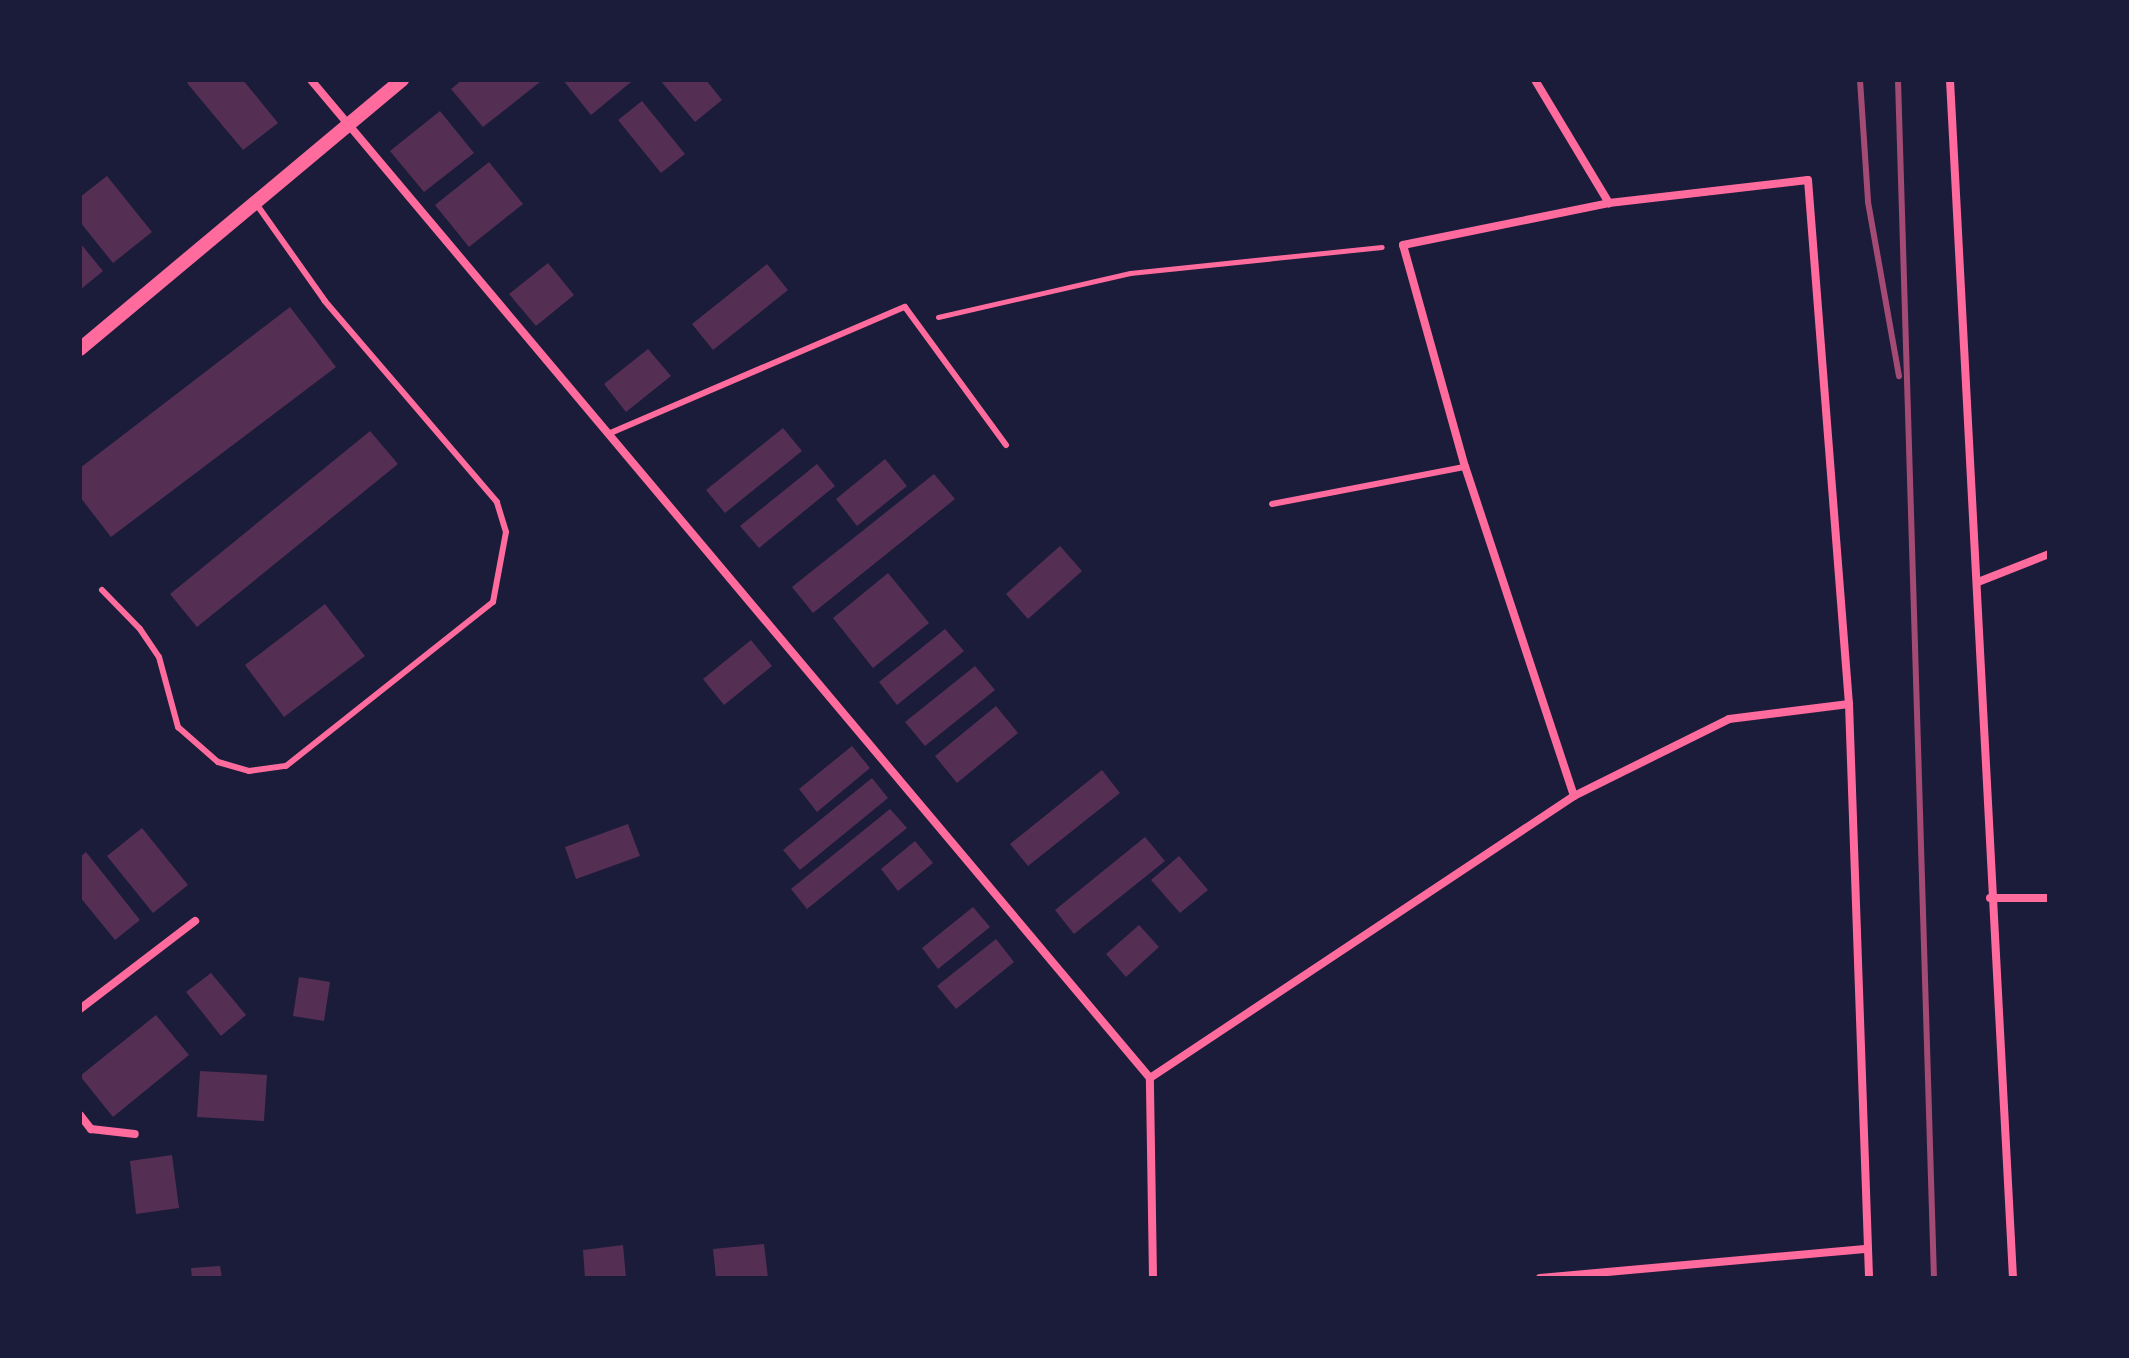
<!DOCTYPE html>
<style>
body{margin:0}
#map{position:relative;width:2129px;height:1358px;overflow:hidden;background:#1b1b3a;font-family:"Fira Sans",sans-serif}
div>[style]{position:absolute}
.building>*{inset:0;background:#542f53}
.path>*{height:5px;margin:-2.5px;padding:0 2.5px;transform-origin:2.5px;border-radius:2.5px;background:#ff6b9d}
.service>*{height:6px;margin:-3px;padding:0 3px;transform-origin:3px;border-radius:3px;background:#ff6b9d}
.minor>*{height:8px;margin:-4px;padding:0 4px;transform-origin:4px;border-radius:4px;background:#ff6b9d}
.tertiary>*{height:14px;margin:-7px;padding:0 7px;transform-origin:7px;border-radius:7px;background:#ff6b9d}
.rail>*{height:6px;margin:-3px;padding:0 3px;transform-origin:3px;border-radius:3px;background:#a44b75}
span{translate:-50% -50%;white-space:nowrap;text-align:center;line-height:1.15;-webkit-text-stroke:6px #1b1b3a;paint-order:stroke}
.frame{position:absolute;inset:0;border:82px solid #1b1b3a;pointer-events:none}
</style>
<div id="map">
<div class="building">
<div style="clip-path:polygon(191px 80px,243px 80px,278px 123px,243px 150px,187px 83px)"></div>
<div style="clip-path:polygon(462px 80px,538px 80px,540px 82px,483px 127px,451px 89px)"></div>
<div style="clip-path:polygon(563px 80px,629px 80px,631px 82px,591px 115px)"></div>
<div style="clip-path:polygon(660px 80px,706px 80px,722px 100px,695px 122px)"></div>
<div style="clip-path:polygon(642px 101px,685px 154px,661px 173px,618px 120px)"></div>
<div style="clip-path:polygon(440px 111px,474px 153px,424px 192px,390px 151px)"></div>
<div style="clip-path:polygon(489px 162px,523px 204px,469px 247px,435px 205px)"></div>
<div style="clip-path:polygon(107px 176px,152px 232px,113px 263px,80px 222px,80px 197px)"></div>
<div style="clip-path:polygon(80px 243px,103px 271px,80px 290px)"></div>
<div style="clip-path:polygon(548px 263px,574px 295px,536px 326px,509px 294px)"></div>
<div style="clip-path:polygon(767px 264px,788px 290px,713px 350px,692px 324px)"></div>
<div style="clip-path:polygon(290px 307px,336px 367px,111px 537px,80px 497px,80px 468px)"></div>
<div style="clip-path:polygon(648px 349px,671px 376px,626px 412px,604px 384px)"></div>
<div style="clip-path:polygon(783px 428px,802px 451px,725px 513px,706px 490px)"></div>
<div style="clip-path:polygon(370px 431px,398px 464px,197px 627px,170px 594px)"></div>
<div style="clip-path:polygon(885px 459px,907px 486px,857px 526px,836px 499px)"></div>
<div style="clip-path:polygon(817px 464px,835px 486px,759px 548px,740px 526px)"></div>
<div style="clip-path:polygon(934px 474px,955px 499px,813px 613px,792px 587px)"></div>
<div style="clip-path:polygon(1060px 546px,1082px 571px,1028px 619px,1006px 594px)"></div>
<div style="clip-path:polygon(888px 573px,929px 623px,873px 668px,833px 618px)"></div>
<div style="clip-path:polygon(325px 604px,365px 656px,284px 717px,245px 665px)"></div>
<div style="clip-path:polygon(945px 629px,964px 651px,897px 705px,879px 682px)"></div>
<div style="clip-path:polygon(751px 640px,772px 666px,724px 705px,703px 679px)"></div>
<div style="clip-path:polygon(975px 666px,995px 690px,925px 746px,905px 722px)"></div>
<div style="clip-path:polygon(996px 706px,1018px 733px,957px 783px,935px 756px)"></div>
<div style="clip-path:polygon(852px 746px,870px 768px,817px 812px,799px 789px)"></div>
<div style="clip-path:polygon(1102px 770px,1120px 793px,1028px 866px,1010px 844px)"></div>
<div style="clip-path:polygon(872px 778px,888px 798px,800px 870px,783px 850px)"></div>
<div style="clip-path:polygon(890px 809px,907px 828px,807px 909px,791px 889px)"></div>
<div style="clip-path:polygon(628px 824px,640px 856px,576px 879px,565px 847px)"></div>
<div style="clip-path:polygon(142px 828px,188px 885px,153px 913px,107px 856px)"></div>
<div style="clip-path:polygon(1145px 837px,1165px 861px,1074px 934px,1055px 910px)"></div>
<div style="clip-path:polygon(915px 841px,933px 863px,898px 891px,881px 869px)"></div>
<div style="clip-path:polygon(86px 852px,140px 920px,115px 940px,80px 897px,80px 857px)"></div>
<div style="clip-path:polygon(1179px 856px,1208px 890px,1180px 913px,1151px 880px)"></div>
<div style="clip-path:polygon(973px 907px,990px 927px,938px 969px,922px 948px)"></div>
<div style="clip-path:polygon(1139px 925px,1159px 947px,1126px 977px,1106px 954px)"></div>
<div style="clip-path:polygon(996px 939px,1014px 962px,956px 1009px,937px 986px)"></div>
<div style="clip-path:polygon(211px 973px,246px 1015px,221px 1036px,186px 992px)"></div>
<div style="clip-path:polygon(299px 977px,330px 982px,324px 1021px,293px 1016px)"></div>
<div style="clip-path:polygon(156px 1015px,189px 1055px,113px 1117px,80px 1076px)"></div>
<div style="clip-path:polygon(200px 1071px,267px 1075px,264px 1121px,197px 1117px)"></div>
<div style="clip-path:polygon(172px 1155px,179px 1208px,136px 1214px,130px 1161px)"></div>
<div style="clip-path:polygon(764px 1244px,768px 1278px,716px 1278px,713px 1249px)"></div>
<div style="clip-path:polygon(623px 1245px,626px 1278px,585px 1278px,583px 1250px)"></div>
<div style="clip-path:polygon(220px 1266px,222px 1278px,192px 1278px,191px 1268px)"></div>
</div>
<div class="path">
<div style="left:938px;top:317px;width:197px;rotate:-12.9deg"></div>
<div style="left:1130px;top:273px;width:253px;rotate:-5.9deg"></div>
</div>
<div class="service">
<div style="left:608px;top:434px;width:323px;rotate:-23.2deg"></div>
<div style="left:905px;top:307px;width:171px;rotate:53.8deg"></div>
<div style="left:1272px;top:504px;width:197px;rotate:-10.9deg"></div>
<div style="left:102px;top:590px;width:54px;rotate:45.7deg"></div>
<div style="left:140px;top:629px;width:34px;rotate:56deg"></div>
<div style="left:159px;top:657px;width:73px;rotate:74.8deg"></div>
<div style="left:178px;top:727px;width:53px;rotate:41.2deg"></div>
<div style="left:218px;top:762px;width:32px;rotate:16deg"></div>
<div style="left:249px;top:771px;width:37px;rotate:-8deg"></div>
<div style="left:286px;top:766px;width:264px;rotate:-38.4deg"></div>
<div style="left:493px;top:602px;width:71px;rotate:-79.5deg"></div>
<div style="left:506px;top:532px;width:31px;rotate:-107deg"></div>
<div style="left:497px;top:502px;width:265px;rotate:-130.6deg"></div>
<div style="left:325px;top:301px;width:121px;rotate:-125.3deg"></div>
</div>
<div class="minor">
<div style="left:311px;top:80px;width:1304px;rotate:49.95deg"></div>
<div style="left:1535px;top:80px;width:144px;rotate:59deg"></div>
<div style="left:1950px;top:80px;width:1200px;rotate:86.99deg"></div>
<div style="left:1978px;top:582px;width:76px;rotate:-21.5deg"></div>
<div style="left:1574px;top:796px;width:347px;rotate:-108.3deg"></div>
<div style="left:1465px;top:467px;width:230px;rotate:-105.6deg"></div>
<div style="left:1403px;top:245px;width:210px;rotate:-11.5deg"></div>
<div style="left:1609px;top:203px;width:200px;rotate:-6.6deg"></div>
<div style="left:1808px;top:180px;width:526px;rotate:85.53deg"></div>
<div style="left:1849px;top:704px;width:574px;rotate:88deg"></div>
<div style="left:1990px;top:898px;width:59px"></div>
<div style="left:80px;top:1009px;width:145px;rotate:-37.4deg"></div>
<div style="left:80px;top:1115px;width:18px;rotate:52deg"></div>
<div style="left:91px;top:1129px;width:44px;rotate:6.5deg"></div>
<div style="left:1153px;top:1278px;width:200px;rotate:-90.9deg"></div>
<div style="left:1150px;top:1078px;width:509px;rotate:-33.63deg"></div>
<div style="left:1574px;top:796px;width:173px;rotate:-26.4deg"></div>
<div style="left:1729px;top:719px;width:121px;rotate:-7.1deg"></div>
<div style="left:1540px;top:1278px;width:329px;rotate:-5.1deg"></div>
</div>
<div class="tertiary">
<div style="left:80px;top:349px;width:420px;rotate:-39.9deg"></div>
</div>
<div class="rail">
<div style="left:1860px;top:80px;width:122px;rotate:86.2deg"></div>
<div style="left:1868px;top:202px;width:177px;rotate:79.9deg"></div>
<div style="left:1898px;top:80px;width:1199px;rotate:88.28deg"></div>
</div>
<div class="frame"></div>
</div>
